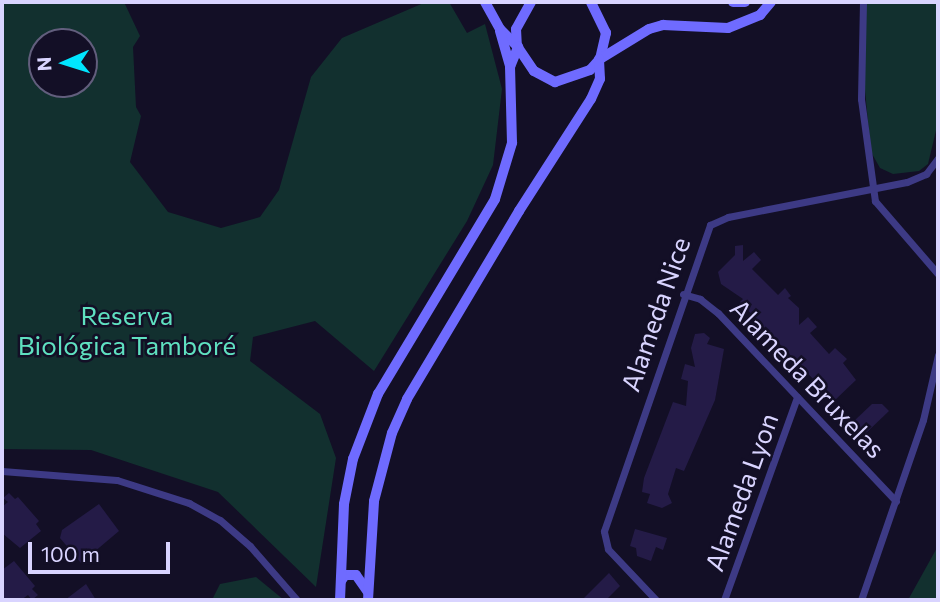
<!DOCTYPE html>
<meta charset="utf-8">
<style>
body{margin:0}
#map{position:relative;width:940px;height:602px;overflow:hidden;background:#130f26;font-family:Commissioner,sans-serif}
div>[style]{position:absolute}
.green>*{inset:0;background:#12302f}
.building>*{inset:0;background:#241b47}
.minor>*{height:7px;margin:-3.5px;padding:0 3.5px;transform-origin:3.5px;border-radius:3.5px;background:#3d3a85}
.secondary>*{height:10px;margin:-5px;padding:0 5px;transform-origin:5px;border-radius:5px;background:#6f6bff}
span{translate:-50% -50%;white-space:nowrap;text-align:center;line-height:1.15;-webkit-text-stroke:5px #130f26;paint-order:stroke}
.street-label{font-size:26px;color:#d9d4ff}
.park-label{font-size:26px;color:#5fe0c0}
.frame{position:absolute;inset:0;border:4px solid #d9d4ff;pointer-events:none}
.north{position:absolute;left:28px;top:28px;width:70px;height:70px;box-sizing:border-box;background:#130f26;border:2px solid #625e7d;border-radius:50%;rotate:267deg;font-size:19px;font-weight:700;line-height:28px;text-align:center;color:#d9d4ff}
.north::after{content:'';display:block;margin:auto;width:24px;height:32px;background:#00e5ff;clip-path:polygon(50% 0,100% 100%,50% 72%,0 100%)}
.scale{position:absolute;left:28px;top:542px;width:142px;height:32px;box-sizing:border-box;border:4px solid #d9d4ff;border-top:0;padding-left:9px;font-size:21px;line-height:24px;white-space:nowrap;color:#d9d4ff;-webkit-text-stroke:5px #130f26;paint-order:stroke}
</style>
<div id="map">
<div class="green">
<div style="clip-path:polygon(evenodd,2px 2px,124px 2px,140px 36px,133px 47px,136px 107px,141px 116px,130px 162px,168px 212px,221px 228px,260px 217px,279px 190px,311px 77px,342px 38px,426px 2px,449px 2px,467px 33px,485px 24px,502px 89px,493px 165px,467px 221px,374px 371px,315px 321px,253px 337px,250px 361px,320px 414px,336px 458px,316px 587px,218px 492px,91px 450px,2px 449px,2px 2px,42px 42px,84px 42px,84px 84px,42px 84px,42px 42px)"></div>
<div style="clip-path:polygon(866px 2px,938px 2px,938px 122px,928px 164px,919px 171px,893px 174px,880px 168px,871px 152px,864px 80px)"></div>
<div style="clip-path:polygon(938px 546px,938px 600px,908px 600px)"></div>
<div style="clip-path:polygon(256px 577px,284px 600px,212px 600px,220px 584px)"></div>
</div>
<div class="building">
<div style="clip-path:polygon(743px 245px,743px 261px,754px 252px,761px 260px,752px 269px,778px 295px,785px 288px,791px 296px,788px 298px,799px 308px,799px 325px,808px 317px,817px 327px,810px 333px,829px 354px,835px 348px,847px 359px,843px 363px,856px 380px,834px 401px,740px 302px,743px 299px,721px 284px,718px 272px,735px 255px,735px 246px)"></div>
<div style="clip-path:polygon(704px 333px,710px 338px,707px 344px,724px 349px,715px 400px,684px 471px,676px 468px,668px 494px,672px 503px,662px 508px,647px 503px,650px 494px,642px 492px,644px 478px,673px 402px,686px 406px,688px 381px,681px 379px,685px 364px,695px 367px,691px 348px,695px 334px)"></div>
<div style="clip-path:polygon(872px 404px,882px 404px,889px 411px,865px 434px,854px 421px)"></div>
<div style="clip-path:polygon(9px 493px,15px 499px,18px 497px,39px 521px,36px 524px,41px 531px,20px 548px,2px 533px,2px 507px,8px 502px,3px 498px)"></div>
<div style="clip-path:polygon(99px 504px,119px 531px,81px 563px,60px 538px,62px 530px)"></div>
<div style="clip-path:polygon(635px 529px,667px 538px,663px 550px,656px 547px,651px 561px,637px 556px,636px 548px,630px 546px)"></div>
<div style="clip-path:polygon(14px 561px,35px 586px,32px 589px,38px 595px,32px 600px,28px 595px,21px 600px,2px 600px,2px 570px)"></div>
<div style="clip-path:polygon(609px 573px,620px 586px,606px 600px,582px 600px)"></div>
<div style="clip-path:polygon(86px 584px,96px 600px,65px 600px)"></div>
</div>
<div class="minor">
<div style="left:863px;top:2px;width:97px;rotate:91.2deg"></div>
<div style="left:861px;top:99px;width:103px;rotate:82.2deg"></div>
<div style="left:875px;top:201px;width:96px;rotate:49.2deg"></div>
<div style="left:683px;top:294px;width:18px;rotate:16deg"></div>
<div style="left:700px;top:299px;width:23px;rotate:38deg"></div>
<div style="left:718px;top:313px;width:259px;rotate:46.6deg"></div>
<div style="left:2px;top:471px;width:115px;rotate:4.5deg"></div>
<div style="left:117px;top:480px;width:76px;rotate:17.7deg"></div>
<div style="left:189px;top:503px;width:35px;rotate:29deg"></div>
<div style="left:220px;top:520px;width:40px;rotate:41deg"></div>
<div style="left:250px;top:546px;width:72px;rotate:49deg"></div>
<div style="left:656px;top:600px;width:70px;rotate:-133.3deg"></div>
<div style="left:608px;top:549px;width:18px;rotate:-103deg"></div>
<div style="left:604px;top:531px;width:324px;rotate:-70.9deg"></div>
<div style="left:710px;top:225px;width:20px;rotate:-24deg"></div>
<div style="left:728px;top:217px;width:182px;rotate:-11.1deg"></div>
<div style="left:907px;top:182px;width:21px;rotate:-23deg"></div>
<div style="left:926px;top:174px;width:20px;rotate:-53deg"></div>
<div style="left:724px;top:600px;width:216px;rotate:-70.2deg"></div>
<div style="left:861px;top:600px;width:190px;rotate:-71deg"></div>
<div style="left:923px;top:420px;width:67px;rotate:-77deg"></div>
</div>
<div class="secondary">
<div style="left:485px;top:2px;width:31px;rotate:61deg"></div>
<div style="left:500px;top:29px;width:24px;rotate:45deg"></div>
<div style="left:531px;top:2px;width:31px;rotate:119deg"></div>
<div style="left:516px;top:29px;width:17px;rotate:87deg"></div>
<div style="left:517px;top:46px;width:30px;rotate:56deg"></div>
<div style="left:534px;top:71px;width:24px;rotate:28deg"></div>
<div style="left:555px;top:82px;width:37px;rotate:-19deg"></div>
<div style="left:590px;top:70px;width:15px;rotate:-48deg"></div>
<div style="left:600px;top:59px;width:27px;rotate:-77deg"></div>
<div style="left:606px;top:33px;width:34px;rotate:-116deg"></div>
<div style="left:733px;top:2px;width:12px"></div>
<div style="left:500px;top:31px;width:37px;rotate:74deg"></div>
<div style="left:600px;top:59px;width:57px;rotate:-31.5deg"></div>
<div style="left:649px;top:29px;width:15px;rotate:-16deg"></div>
<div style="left:663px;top:25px;width:65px;rotate:2.6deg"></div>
<div style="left:728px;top:28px;width:35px;rotate:-22deg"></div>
<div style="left:760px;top:15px;width:17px;rotate:-50deg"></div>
<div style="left:341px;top:581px;width:7px;rotate:-56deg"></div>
<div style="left:345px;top:575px;width:11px"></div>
<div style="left:356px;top:575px;width:21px;rotate:55deg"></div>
<div style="left:340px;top:600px;width:96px;rotate:-87.6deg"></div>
<div style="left:344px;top:504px;width:46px;rotate:-78.7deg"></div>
<div style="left:353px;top:459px;width:70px;rotate:-69deg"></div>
<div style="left:378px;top:394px;width:227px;rotate:-59deg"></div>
<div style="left:495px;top:199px;width:59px;rotate:-73.1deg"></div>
<div style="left:512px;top:143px;width:76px;rotate:-91.5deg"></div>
<div style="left:510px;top:67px;width:22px;rotate:-68deg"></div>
<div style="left:368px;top:600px;width:99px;rotate:-86.5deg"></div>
<div style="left:374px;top:501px;width:70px;rotate:-75.2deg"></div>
<div style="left:392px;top:433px;width:37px;rotate:-66deg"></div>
<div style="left:407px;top:399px;width:219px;rotate:-59.2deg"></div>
<div style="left:519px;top:211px;width:133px;rotate:-57.3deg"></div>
<div style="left:591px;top:99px;width:22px;rotate:-66deg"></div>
<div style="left:600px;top:79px;width:20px;rotate:-93deg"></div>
</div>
<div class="street-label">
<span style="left:655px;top:314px;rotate:-71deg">Alameda Nice</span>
<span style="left:808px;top:378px;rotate:46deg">Alameda Bruxelas</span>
<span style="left:741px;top:492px;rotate:-70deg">Alameda Lyon</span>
</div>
<div class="park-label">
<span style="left:127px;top:330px">Reserva<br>Biológica Tamboré</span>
</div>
<div class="frame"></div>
<div class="north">N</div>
<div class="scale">100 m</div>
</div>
